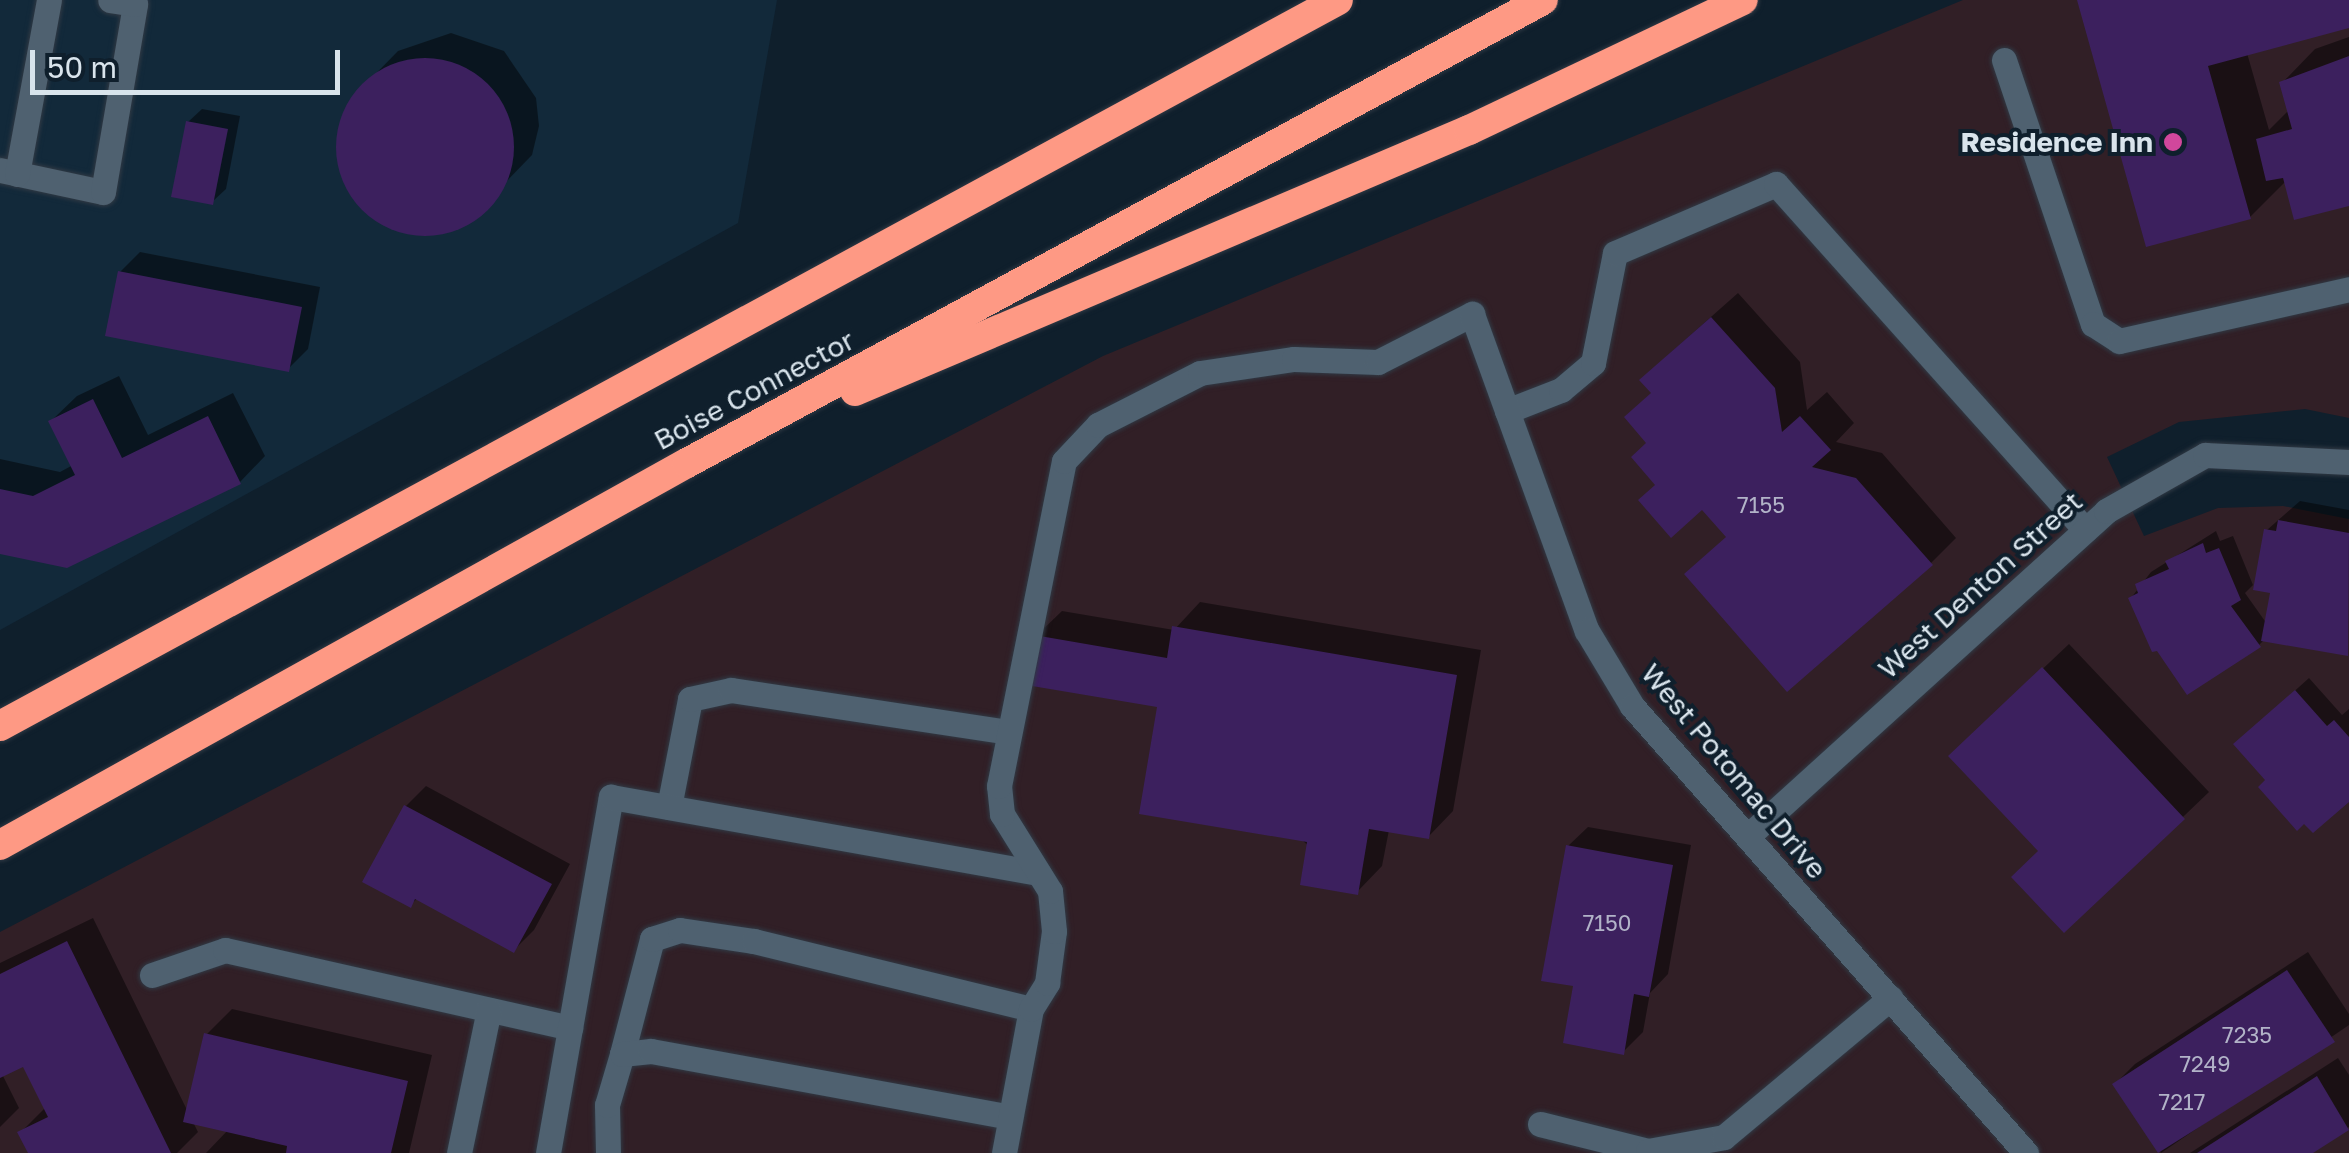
<!DOCTYPE html>
<style>
body{margin:0}
#map{position:relative;width:2349px;height:1153px;overflow:hidden;background:#0f1f2c;font-family:"Golos Text",sans-serif}
div>[style]{position:absolute}
.commercial>*{inset:0;background:#311f26}
.built>*{inset:0;background:#12293a}
.shadow>*{inset:0;background:#0007}
.building>*{inset:0;background:#3c205e}
.round{border-radius:50%}
.roads{filter:drop-shadow(0 0 2px #303944) drop-shadow(0 0 2px #303944)}
.minor>*{height:25px;margin:-12.5px;padding:0 12.5px;transform-origin:12.5px;border-radius:12.5px;background:#4f6170}
.highway>*{height:30px;margin:-15px;padding:0 15px;transform-origin:15px;border-radius:15px;background:#fe9984}
.dots>*{width:28px;height:28px;translate:-50% -50%;box-sizing:border-box;border:5px solid #0f1f2c;border-radius:50%}
span{translate:-50% -50%;white-space:nowrap;text-align:center;line-height:1.15;-webkit-text-stroke:8px #0f1f2c;paint-order:stroke}
.number-label{font-size:22px;color:#b2b3c8}
.number-label span{-webkit-text-stroke-width:0}
.poi-label{font-size:28px;color:#d9e4ec;font-weight:700}
.right{translate:-100% -50%;text-align:right}
.street-label{font-size:28px;color:#d9e4ec}
.scale{position:absolute;left:30px;top:50px;width:310px;height:45px;box-sizing:border-box;border:5px solid #d9e4ec;border-top:0;padding-left:12px;font-size:30px;line-height:35px;white-space:nowrap;color:#d9e4ec;-webkit-text-stroke:8px #0f1f2c;paint-order:stroke}
</style>
<div id="map">
<div class="commercial">
<div style="clip-path:polygon(1963px 0,2349px 0,2349px 418px,2305px 409px,2179px 422px,2107px 457px,2144px 536px,2218px 508px,2283px 506px,2349px 519px,2349px 1153px,0 1153px,0 932px,1103px 356px)"></div>
</div>
<div class="built">
<div style="clip-path:polygon(0 0,777px 0,738px 223px,0 630px)"></div>
</div>
<div class="shadow">
<div style="clip-path:polygon(2080px 0,2349px 0,2349px 25px,2247px 53px,2269px 130px,2289px 110px,2282px 83px,2315px 49px,2349px 37px,2349px 203px,2286px 181px,2250px 217px)"></div>
<div style="clip-path:polygon(451px 33px,504px 51px,536px 98px,539px 126px,532px 155px,466px 223px,409px 232px,382px 222px,344px 180px,338px 152px,352px 98px,398px 51px)"></div>
<div style="clip-path:polygon(202px 109px,240px 116px,226px 189px,212px 202px,188px 122px)"></div>
<div style="clip-path:polygon(140px 252px,320px 287px,308px 349px,288px 369px,120px 272px)"></div>
<div style="clip-path:polygon(1738px 293px,1800px 362px,1807px 410px,1827px 392px,1854px 423px,1836px 442px,1882px 453px,1956px 538px,1931px 563px,1728px 535px,1702px 506px,1657px 484px,1649px 442px,1653px 392px,1668px 355px)"></div>
<div style="clip-path:polygon(119px 376px,148px 435px,233px 393px,265px 456px,240px 482px,0 552px,0 459px,60px 472px,73px 465px,51px 421px,77px 396px)"></div>
<div style="clip-path:polygon(2300px 501px,2349px 510px,2347px 654px,2265px 639px,2259px 645px,2131px 598px,2151px 572px,2216px 531px,2220px 541px,2233px 536px,2253px 585px,2245px 593px,2267px 624px,2273px 591px,2267px 530px)"></div>
<div style="clip-path:polygon(1200px 602px,1481px 650px,1453px 811px,1428px 837px,1389px 830px,1382px 866px,1357px 892px,1160px 705px,1036px 636px,1062px 611px,1174px 630px)"></div>
<div style="clip-path:polygon(2069px 644px,2209px 792px,2065px 930px,2041px 850px,1977px 731px)"></div>
<div style="clip-path:polygon(2309px 678px,2342px 715px,2349px 709px,2349px 798px,2268px 780px,2250px 731px)"></div>
<div style="clip-path:polygon(426px 786px,570px 864px,534px 930px,514px 950px,418px 898px,410px 905px,406px 806px)"></div>
<div style="clip-path:polygon(1588px 827px,1691px 845px,1668px 974px,1650px 993px,1643px 1032px,1623px 1052px,1568px 846px)"></div>
<div style="clip-path:polygon(93px 918px,188px 1112px,206px 1035px,232px 1009px,432px 1055px,409px 1153px,206px 1153px,228px 1130px,193px 1122px,198px 1132px,177px 1153px,30px 1153px,20px 1133px,46px 1107px,24px 1063px,2px 1074px,19px 1108px,0 1127px,0 963px)"></div>
<div style="clip-path:polygon(2308px 952px,2349px 1014px,2349px 1025px,2161px 1153px,2115px 1084px,2135px 1064px)"></div>
<div style="clip-path:polygon(2338px 1058px,2349px 1075px,2349px 1127px,2308px 1153px,2190px 1153px)"></div>
</div>
<div class="building">
<div style="clip-path:polygon(2077px 0,2349px 0,2349px 28px,2208px 66px,2251px 219px,2146px 247px)"></div>
<div style="clip-path:polygon(2349px 56px,2349px 206px,2294px 220px,2283px 178px,2266px 181px,2256px 139px,2292px 129px,2279px 82px)"></div>
<div class="round" style="left:336px;top:58px;width:178px;height:178px"></div>
<div style="clip-path:polygon(186px 121px,228px 129px,213px 205px,171px 197px)"></div>
<div style="clip-path:polygon(118px 271px,302px 307px,289px 372px,105px 336px)"></div>
<div style="clip-path:polygon(1711px 317px,1775px 388px,1782px 432px,1800px 416px,1831px 450px,1812px 467px,1856px 478px,1933px 565px,1787px 692px,1684px 574px,1726px 537px,1702px 510px,1671px 538px,1638px 500px,1655px 485px,1631px 457px,1646px 443px,1624px 417px,1651px 393px,1639px 380px)"></div>
<div style="clip-path:polygon(93px 399px,122px 458px,208px 416px,241px 484px,67px 568px,0 554px,0 489px,33px 496px,75px 475px,48px 421px)"></div>
<div style="clip-path:polygon(2278px 520px,2349px 533px,2348px 656px,2261px 641px,2270px 593px,2253px 590px,2264px 529px,2276px 531px)"></div>
<div style="clip-path:polygon(2203px 543px,2206px 553px,2219px 548px,2241px 600px,2231px 606px,2261px 647px,2187px 695px,2157px 651px,2152px 652px,2128px 598px,2138px 593px,2135px 584px,2169px 569px,2165px 561px)"></div>
<div style="clip-path:polygon(1172px 626px,1457px 675px,1429px 839px,1369px 829px,1358px 895px,1300px 885px,1307px 842px,1139px 814px,1157px 707px,1026px 685px,1034px 635px,1167px 658px)"></div>
<div style="clip-path:polygon(2042px 667px,2185px 819px,2064px 933px,2011px 877px,2038px 851px,1948px 756px)"></div>
<div style="clip-path:polygon(2295px 690px,2327px 726px,2334px 720px,2349px 737px,2349px 802px,2313px 833px,2304px 824px,2297px 831px,2258px 787px,2265px 780px,2233px 744px)"></div>
<div style="clip-path:polygon(404px 805px,552px 884px,514px 953px,415px 899px,411px 908px,362px 882px)"></div>
<div style="clip-path:polygon(1566px 845px,1673px 865px,1649px 997px,1634px 994px,1624px 1055px,1563px 1043px,1573px 986px,1541px 981px)"></div>
<div style="clip-path:polygon(67px 941px,171px 1153px,28px 1153px,17px 1132px,48px 1117px,23px 1067px,0 1078px,0 974px)"></div>
<div style="clip-path:polygon(2287px 970px,2335px 1042px,2158px 1153px,2112px 1084px)"></div>
<div style="clip-path:polygon(204px 1033px,408px 1081px,391px 1153px,286px 1153px,287px 1146px,183px 1122px)"></div>
<div style="clip-path:polygon(2317px 1076px,2349px 1130px,2313px 1153px,2197px 1153px)"></div>
</div>
<div class="roads">
<div class="minor">
<div style="left:2004px;top:60px;width:279px;rotate:71.4deg"></div>
<div style="left:2093px;top:324px;width:31px;rotate:33deg"></div>
<div style="left:2119px;top:341px;width:236px;rotate:-12.7deg"></div>
<div style="left:0;top:170px;width:105px;rotate:12.1deg"></div>
<div style="left:103px;top:192px;width:191px;rotate:-80.3deg"></div>
<div style="left:135px;top:4px;width:25px;rotate:-171deg"></div>
<div style="left:17px;top:174px;width:177px;rotate:-79.6deg"></div>
<div style="left:1507px;top:411px;width:58px;rotate:-21.3deg"></div>
<div style="left:1561px;top:390px;width:42px;rotate:-40.2deg"></div>
<div style="left:1593px;top:363px;width:112px;rotate:-78.7deg"></div>
<div style="left:1615px;top:253px;width:175px;rotate:-23.2deg"></div>
<div style="left:1776px;top:184px;width:464px;rotate:48.2deg"></div>
<div style="left:669px;top:807px;width:110px;rotate:-79deg"></div>
<div style="left:690px;top:699px;width:42px;rotate:-12.4deg"></div>
<div style="left:731px;top:690px;width:280px;rotate:8.6deg"></div>
<div style="left:1748px;top:836px;width:484px;rotate:-42.2deg"></div>
<div style="left:2106px;top:511px;width:114px;rotate:-29.5deg"></div>
<div style="left:2205px;top:455px;width:144px;rotate:2.8deg"></div>
<div style="left:152px;top:975px;width:77px;rotate:-18.9deg"></div>
<div style="left:225px;top:950px;width:354px;rotate:12.7deg"></div>
<div style="left:622px;top:1054px;width:119px;rotate:-75.4deg"></div>
<div style="left:652px;top:939px;width:29px;rotate:-18deg"></div>
<div style="left:680px;top:930px;width:75px;rotate:8.5deg"></div>
<div style="left:754px;top:941px;width:285px;rotate:13.8deg"></div>
<div style="left:1540px;top:1124px;width:111px;rotate:14deg"></div>
<div style="left:1648px;top:1151px;width:77px;rotate:-10.4deg"></div>
<div style="left:1724px;top:1137px;width:217px;rotate:-39.9deg"></div>
<div style="left:459px;top:1153px;width:146px;rotate:-78.2deg"></div>
<div style="left:548px;top:1153px;width:362px;rotate:-80deg"></div>
<div style="left:611px;top:797px;width:434px;rotate:10.1deg"></div>
<div style="left:608px;top:1153px;width:48px;rotate:-91.2deg"></div>
<div style="left:607px;top:1105px;width:53px;rotate:-73.6deg"></div>
<div style="left:622px;top:1054px;width:29px;rotate:-6deg"></div>
<div style="left:651px;top:1051px;width:365px;rotate:10.4deg"></div>
<div style="left:1004px;top:1153px;width:147px;rotate:-79.4deg"></div>
<div style="left:1031px;top:1009px;width:31px;rotate:-58deg"></div>
<div style="left:1047px;top:983px;width:52px;rotate:-82.3deg"></div>
<div style="left:1054px;top:931px;width:40px;rotate:-95.7deg"></div>
<div style="left:1050px;top:891px;width:91px;rotate:-121.9deg"></div>
<div style="left:1002px;top:814px;width:28px;rotate:-96deg"></div>
<div style="left:999px;top:786px;width:331px;rotate:-78.7deg"></div>
<div style="left:1064px;top:461px;width:50px;rotate:-46.6deg"></div>
<div style="left:1098px;top:425px;width:114px;rotate:-27deg"></div>
<div style="left:1200px;top:373px;width:95px;rotate:-8.5deg"></div>
<div style="left:1294px;top:359px;width:84px;rotate:2deg"></div>
<div style="left:1378px;top:362px;width:106px;rotate:-27.1deg"></div>
<div style="left:1472px;top:314px;width:337px;rotate:70.1deg"></div>
<div style="left:1587px;top:631px;width:87px;rotate:59deg"></div>
<div style="left:1632px;top:706px;width:596px;rotate:48.61deg"></div>
</div>
<div class="highway">
<div style="left:855px;top:391px;width:667px;rotate:-23.03deg"></div>
<div style="left:1469px;top:130px;width:303px;rotate:-25.4deg"></div>
<div style="left:0;top:726px;width:1522px;rotate:-28.48deg"></div>
<div style="left:0;top:845px;width:786px;rotate:-29.08deg"></div>
<div style="left:687px;top:463px;width:973px;rotate:-28.41deg"></div>
</div>
</div>
<div class="dots">
<div style="left:2173px;top:142px;background:#d1479c"></div>
</div>
<div class="number-label">
<span style="left:1761px;top:505px">7155</span>
<span style="left:1607px;top:923px">7150</span>
<span style="left:2247px;top:1035px">7235</span>
<span style="left:2205px;top:1064px">7249</span>
<span style="left:2182px;top:1102px">7217</span>
</div>
<div class="poi-label">
<span class="right" style="left:2153px;top:142px">Residence Inn</span>
</div>
<div class="street-label">
<span style="left:754px;top:390px;rotate:-28deg">Boise Connector</span>
<span style="left:1980px;top:585px;rotate:-42deg">West Denton Street</span>
<span style="left:1734px;top:771px;rotate:50deg">West Potomac Drive</span>
</div>
<div class="scale">50 m</div>
</div>
